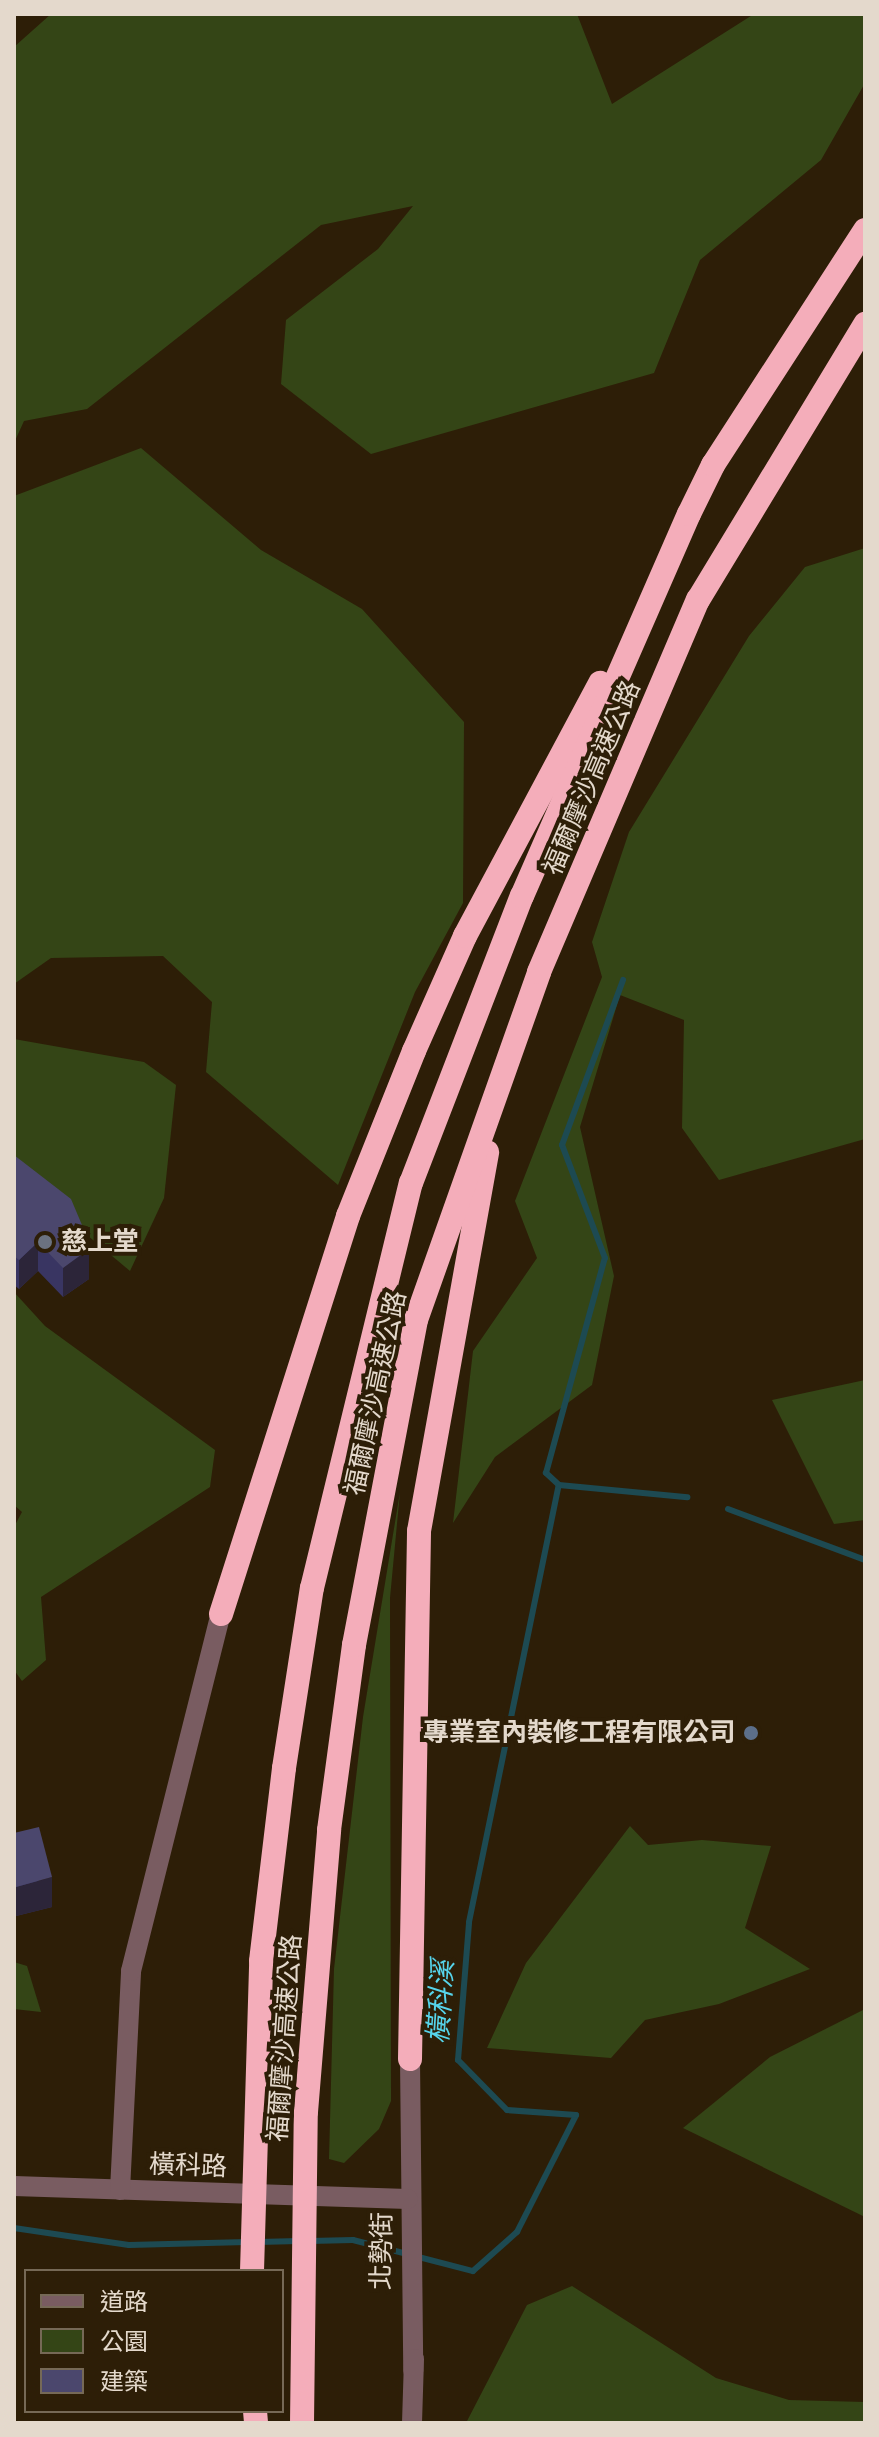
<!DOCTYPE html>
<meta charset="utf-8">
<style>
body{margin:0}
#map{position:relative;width:879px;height:2437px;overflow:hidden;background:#2d1e07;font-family:"Source Sans 3","Noto Sans TC",sans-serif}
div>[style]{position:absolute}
.green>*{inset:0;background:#344516}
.stream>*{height:6px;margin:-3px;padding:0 3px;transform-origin:3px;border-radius:3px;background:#1d4a52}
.minor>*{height:20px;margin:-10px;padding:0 10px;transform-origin:10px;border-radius:10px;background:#795c61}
.highway>*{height:24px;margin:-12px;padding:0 12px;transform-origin:12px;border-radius:12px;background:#f4adba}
.wall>*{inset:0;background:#393562}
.shaded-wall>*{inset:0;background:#2c2539}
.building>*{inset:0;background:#4b476d}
.dots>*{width:22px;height:22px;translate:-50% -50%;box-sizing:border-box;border:4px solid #2d1e07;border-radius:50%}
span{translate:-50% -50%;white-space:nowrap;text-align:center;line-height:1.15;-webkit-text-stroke:8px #2d1e07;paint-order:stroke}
.street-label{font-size:26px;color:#e4d9cc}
.poi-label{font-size:26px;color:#e4d9cc;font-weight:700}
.left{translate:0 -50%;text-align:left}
.right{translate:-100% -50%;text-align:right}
.water-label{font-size:28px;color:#56d4eb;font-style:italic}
.frame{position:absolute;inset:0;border:16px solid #e4d9cc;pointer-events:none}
.legend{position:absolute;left:24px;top:2269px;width:260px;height:144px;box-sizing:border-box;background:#2d1e07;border:2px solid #766956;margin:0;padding:10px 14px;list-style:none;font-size:24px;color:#e4d9cc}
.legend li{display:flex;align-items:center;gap:16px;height:40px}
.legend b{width:40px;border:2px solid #766956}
</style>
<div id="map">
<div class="green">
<div style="clip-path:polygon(51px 14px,577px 14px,612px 104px,754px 14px,865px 14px,865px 83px,821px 160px,700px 260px,654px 373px,371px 454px,281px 384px,286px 320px,378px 249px,413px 206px,321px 225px,87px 409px,24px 421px,14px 443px,14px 47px)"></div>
<div style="clip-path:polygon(141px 448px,261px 550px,362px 609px,464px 722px,463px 903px,415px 992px,338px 1185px,206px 1072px,212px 1002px,163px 956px,51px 958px,14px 984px,14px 496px)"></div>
<div style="clip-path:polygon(865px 548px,865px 1139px,719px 1180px,682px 1128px,684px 1020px,620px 995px,580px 1127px,614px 1276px,592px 1385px,495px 1457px,453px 1523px,473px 1351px,537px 1258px,515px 1201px,602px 977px,592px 942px,629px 832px,749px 636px,805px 567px)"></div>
<div style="clip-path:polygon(14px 1039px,144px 1062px,176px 1085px,164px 1198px,130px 1271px,14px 1174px)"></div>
<div style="clip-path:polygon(14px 1292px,45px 1326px,215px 1450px,210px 1487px,41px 1597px,46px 1660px,22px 1681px,14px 1670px,14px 1527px,22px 1512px,14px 1505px)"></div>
<div style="clip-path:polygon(865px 1380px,865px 1520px,834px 1524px,772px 1400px)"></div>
<div style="clip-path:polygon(400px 1492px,390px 1598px,391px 2101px,379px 2129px,344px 2163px,329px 2159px,334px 1969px,363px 1717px)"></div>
<div style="clip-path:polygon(630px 1826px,648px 1845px,702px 1840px,771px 1846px,745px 1928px,810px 1969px,719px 2004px,645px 2020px,611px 2058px,487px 2048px,526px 1963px)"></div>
<div style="clip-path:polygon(14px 1962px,27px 1966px,41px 2012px,14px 2009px)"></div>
<div style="clip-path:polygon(865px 2009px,865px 2217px,683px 2128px,770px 2057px)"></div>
<div style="clip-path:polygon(572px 2286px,716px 2378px,789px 2400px,865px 2402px,865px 2423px,466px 2423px,527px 2305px)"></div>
</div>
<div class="stream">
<div style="left:559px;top:1485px;width:18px;rotate:-137deg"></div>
<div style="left:546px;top:1473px;width:223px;rotate:-74.7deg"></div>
<div style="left:605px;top:1258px;width:121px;rotate:-110.8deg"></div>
<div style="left:562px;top:1145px;width:176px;rotate:-69.7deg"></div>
<div style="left:728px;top:1509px;width:146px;rotate:20.4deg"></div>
<div style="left:14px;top:2228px;width:116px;rotate:8.4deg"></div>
<div style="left:129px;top:2245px;width:118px;rotate:-1.5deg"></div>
<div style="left:310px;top:2241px;width:43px;rotate:-1.3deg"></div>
<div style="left:353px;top:2240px;width:124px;rotate:14.5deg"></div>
<div style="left:473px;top:2271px;width:59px;rotate:-41.6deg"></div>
<div style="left:517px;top:2232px;width:131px;rotate:-63.2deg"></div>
<div style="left:576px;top:2115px;width:69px;rotate:-175.9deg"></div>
<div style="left:507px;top:2110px;width:70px;rotate:-134.4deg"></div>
<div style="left:458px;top:2060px;width:138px;rotate:-85.4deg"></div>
<div style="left:469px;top:1922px;width:446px;rotate:-78.4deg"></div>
<div style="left:559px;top:1485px;width:129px;rotate:5.4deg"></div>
<div style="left:258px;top:2242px;width:41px;rotate:-1.4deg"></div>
</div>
<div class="minor">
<div style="left:410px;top:2059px;width:312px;rotate:89.4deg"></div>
<div style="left:14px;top:2186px;width:394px;rotate:1.9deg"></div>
<div style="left:120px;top:2190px;width:219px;rotate:-87.1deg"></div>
<div style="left:131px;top:1971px;width:368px;rotate:-75.9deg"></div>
<div style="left:412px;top:2423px;width:64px;rotate:-88.2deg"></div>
</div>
<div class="highway">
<div style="left:221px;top:1614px;width:418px;rotate:-72.3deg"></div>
<div style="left:348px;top:1216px;width:178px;rotate:-68.2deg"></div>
<div style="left:414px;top:1051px;width:126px;rotate:-66.1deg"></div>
<div style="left:465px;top:936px;width:287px;rotate:-61.9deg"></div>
<div style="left:410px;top:2059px;width:528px;rotate:-89.02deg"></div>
<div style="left:419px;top:1531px;width:385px;rotate:-79.8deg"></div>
<div style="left:252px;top:2271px;width:310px;rotate:-88.3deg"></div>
<div style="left:261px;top:1961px;width:194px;rotate:-83.2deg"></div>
<div style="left:284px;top:1768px;width:182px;rotate:-81.2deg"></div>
<div style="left:312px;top:1588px;width:417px;rotate:-76.3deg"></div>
<div style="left:411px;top:1183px;width:308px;rotate:-68.9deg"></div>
<div style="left:522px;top:896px;width:417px;rotate:-66.4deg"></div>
<div style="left:689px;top:514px;width:55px;rotate:-63.9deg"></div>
<div style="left:713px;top:465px;width:280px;rotate:-57.1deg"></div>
<div style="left:255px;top:2411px;width:12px;rotate:85deg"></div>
<div style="left:302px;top:2423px;width:311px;rotate:-89.3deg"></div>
<div style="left:306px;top:2112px;width:283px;rotate:-85.3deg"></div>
<div style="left:329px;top:1830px;width:187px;rotate:-82.3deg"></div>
<div style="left:354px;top:1645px;width:331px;rotate:-79.2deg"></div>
<div style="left:416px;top:1320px;width:369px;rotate:-70.5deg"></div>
<div style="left:539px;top:972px;width:405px;rotate:-66.9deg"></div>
<div style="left:698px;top:600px;width:323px;rotate:-58.8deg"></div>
</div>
<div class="wall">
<div style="clip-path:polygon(14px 1155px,82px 1241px,89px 1279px,63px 1297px,38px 1271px,19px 1289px,14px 1285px)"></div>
<div style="clip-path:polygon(14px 1833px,52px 1907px,16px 1916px,14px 1908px)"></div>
</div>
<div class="shaded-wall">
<div style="clip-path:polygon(82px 1225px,82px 1254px,89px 1249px,89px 1279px,63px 1297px,63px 1268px,75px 1233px)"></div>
<div style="clip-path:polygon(38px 1242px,38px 1271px,19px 1289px,19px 1260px)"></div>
<div style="clip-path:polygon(52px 1877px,52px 1907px,16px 1916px,16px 1887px)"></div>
</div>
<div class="building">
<div style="clip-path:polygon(14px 1155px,71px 1199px,82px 1225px,75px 1233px,89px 1249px,63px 1268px,38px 1242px,19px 1260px,14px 1256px)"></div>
<div style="clip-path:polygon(39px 1827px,52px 1877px,16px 1887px,14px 1879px,14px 1833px)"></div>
</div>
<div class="dots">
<div style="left:45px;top:1242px;background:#6b7280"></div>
<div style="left:751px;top:1733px;background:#5c6f8a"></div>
</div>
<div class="street-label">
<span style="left:592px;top:778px;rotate:-67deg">福爾摩沙高速公路</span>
<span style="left:376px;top:1393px;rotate:-78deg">福爾摩沙高速公路</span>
<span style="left:285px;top:2038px;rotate:-86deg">福爾摩沙高速公路</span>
<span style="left:188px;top:2166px;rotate:2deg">橫科路</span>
<span style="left:382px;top:2251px;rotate:-89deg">北勢街</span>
</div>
<div class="poi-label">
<span class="left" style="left:61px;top:1242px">慈上堂</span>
<span class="right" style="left:735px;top:1733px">專業室內裝修工程有限公司</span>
</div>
<div class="water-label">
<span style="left:441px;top:2002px;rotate:-86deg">橫科溪</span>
</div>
<div class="frame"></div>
<ul class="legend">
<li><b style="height:10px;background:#795c61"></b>道路</li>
<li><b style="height:22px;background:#344516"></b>公園</li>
<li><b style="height:22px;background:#4b476d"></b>建築</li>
</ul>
</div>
